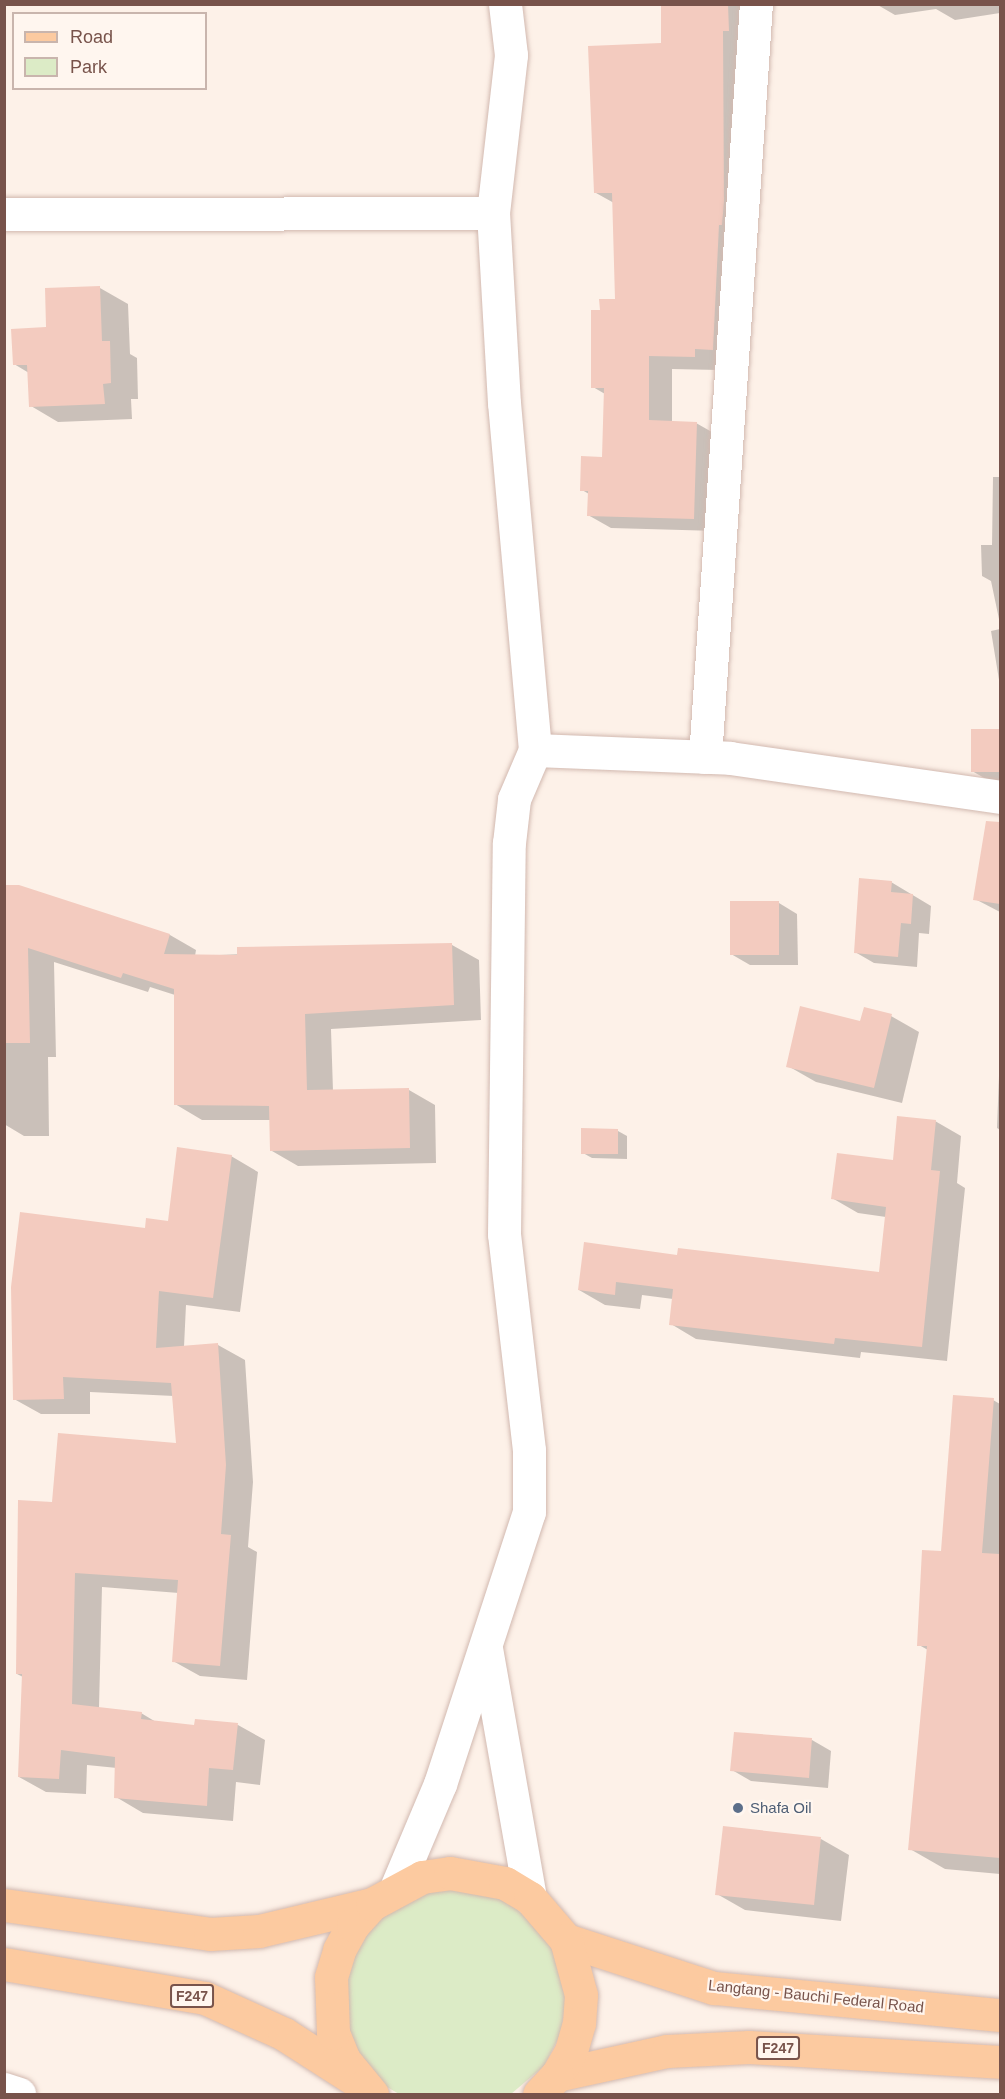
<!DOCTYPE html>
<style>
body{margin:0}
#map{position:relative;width:1005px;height:2099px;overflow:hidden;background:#fdf1e8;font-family:Arial,sans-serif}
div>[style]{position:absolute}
.green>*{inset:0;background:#dcebc6}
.shadow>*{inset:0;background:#0003}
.building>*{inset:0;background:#f3cbbf}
.roads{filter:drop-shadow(0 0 2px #d2b9b0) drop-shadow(0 0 2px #d2b9b0)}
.minor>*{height:33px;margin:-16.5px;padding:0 16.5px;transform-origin:16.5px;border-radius:16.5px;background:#fff}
.major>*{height:33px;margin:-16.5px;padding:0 16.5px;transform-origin:16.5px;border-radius:16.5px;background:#fccaa0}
.dots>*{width:16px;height:16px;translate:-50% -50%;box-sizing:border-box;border:3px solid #fff6ef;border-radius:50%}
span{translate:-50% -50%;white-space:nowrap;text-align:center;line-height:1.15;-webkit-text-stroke:4.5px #fff6ef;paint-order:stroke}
.shield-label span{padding:2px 4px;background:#fff6ef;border:2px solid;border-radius:4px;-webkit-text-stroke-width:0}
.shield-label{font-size:14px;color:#78534b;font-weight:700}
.service-label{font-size:15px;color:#4e5e75}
.left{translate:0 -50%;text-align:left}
.street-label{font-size:15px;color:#78534b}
.frame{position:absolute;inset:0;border:6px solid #78534b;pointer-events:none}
.legend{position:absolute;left:12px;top:12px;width:195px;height:78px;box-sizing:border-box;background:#fff6ef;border:2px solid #c9b5ad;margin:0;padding:8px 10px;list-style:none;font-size:18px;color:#78534b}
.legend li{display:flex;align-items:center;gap:12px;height:30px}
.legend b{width:30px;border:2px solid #c9b5ad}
</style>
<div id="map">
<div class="green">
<div style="clip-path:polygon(443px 1888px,479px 1890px,513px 1904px,540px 1928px,559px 1960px,566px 1996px,561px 2033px,544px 2066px,511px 2094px,399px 2094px,382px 2084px,359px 2055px,346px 2021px,345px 1984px,356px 1949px,378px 1919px,407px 1898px)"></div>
</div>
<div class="shadow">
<div style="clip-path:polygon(662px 4px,751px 4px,718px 370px,672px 369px,672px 422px,696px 423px,719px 436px,717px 531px,611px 528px,588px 515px,589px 494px,582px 490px,604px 458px,605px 394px,593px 387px,601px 311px,616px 301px,614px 203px,596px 193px,663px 44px)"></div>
<div style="clip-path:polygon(876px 4px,1000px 4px,1000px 13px,955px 20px,936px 9px,895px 15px)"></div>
<div style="clip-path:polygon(100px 288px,128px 304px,130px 354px,137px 358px,138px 399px,131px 399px,132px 419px,58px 422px,31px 406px,29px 373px,14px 364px,47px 329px)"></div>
<div style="clip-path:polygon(993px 477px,1000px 477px,1000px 624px,991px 581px,982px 576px,981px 545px,992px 545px)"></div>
<div style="clip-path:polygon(1000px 629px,1000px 686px,991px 631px)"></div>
<div style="clip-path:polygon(973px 730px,1000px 731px,1000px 787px,972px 771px)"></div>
<div style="clip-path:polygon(1000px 852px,1000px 912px,975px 899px)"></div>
<div style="clip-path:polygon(891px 882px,931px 906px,929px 934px,919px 933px,917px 967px,874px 963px,855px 952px)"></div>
<div style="clip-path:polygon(4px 887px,19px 887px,170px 935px,196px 950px,195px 956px,452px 945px,479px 960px,481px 1020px,331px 1029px,333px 1091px,409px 1090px,435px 1105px,436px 1163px,298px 1166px,272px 1151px,271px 1120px,202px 1120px,175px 1104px,175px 995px,150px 987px,148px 992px,54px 962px,56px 1057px,48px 1057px,49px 1136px,24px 1136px,4px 1124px)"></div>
<div style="clip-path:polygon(779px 903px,797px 914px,798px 965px,750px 965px,731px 954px)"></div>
<div style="clip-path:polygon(891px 1016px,919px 1032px,902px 1103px,816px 1082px,788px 1066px,861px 1023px)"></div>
<div style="clip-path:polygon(1000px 1050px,1000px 1130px,997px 1128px)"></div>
<div style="clip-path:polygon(935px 1121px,961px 1136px,957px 1183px,965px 1188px,947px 1361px,861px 1352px,860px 1358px,696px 1339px,671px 1324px,673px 1299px,642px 1295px,640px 1309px,605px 1305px,579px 1290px,678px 1257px,880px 1273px,886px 1217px,858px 1213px,832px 1198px,895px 1162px)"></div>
<div style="clip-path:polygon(618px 1131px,627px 1136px,627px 1159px,592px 1158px,583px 1153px)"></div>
<div style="clip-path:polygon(231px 1156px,258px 1172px,240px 1312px,186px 1305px,184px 1347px,218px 1345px,245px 1360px,253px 1482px,248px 1547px,257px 1552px,247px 1680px,200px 1676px,173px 1661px,179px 1593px,102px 1587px,99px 1708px,141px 1713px,156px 1722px,196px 1726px,238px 1725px,265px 1740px,260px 1785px,236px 1782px,233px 1821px,143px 1813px,116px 1797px,117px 1768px,87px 1765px,86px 1794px,46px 1792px,19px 1777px,23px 1677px,17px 1674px,53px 1504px,178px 1444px,174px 1396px,90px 1392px,90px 1414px,41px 1414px,14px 1399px,146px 1230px,169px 1222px)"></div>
<div style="clip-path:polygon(993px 1400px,1000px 1404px,1000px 1874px,945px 1869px,910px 1849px,928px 1650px,919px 1645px,943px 1552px)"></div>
<div style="clip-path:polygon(812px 1740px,831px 1751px,828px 1788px,751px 1781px,732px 1770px)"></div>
<div style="clip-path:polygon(821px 1839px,849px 1855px,841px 1921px,745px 1910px,717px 1894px)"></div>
</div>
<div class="building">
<div style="clip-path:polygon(661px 4px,728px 4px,729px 31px,723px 31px,724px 202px,722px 225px,719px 225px,713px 350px,695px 349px,695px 357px,649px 356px,649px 420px,697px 422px,694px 519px,587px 516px,588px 491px,580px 491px,581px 456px,602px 457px,604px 388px,591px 388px,591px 310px,600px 310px,599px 299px,615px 299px,612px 193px,594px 193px,588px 46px,661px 43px)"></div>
<div style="clip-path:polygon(100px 286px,102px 341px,110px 341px,111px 383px,103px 384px,105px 404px,29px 407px,27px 365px,13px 365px,11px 329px,46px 327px,45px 288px)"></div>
<div style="clip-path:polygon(971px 729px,1000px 729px,1000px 772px,971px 772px)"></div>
<div style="clip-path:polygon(986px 821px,1000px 822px,1000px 904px,973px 900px)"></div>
<div style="clip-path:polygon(859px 878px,892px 881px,891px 892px,913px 894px,911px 924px,901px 923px,898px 957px,854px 953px)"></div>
<div style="clip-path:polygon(4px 885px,19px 885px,170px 934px,164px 954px,237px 955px,237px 947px,452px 943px,454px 1005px,305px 1014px,307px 1090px,409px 1088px,410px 1148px,270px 1151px,269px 1106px,174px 1105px,174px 989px,123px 973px,121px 978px,28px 948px,30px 1043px,4px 1043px)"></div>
<div style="clip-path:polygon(730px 901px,779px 901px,779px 955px,730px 955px)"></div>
<div style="clip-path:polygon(800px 1006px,860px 1021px,864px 1007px,892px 1014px,874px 1088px,786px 1067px)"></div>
<div style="clip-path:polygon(897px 1116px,936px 1120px,931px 1170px,940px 1171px,922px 1347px,835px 1338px,834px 1344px,669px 1325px,673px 1289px,616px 1282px,615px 1295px,578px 1290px,584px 1242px,677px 1255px,678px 1248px,879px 1272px,886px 1207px,831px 1199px,837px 1153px,893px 1160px)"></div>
<div style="clip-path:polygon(581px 1128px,618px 1129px,618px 1154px,581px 1154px)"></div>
<div style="clip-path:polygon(177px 1147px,232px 1155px,213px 1298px,159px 1291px,156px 1348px,218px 1343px,226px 1465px,221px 1534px,231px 1535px,220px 1666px,172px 1662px,178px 1580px,75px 1573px,72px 1704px,142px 1712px,141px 1719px,194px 1725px,195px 1719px,238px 1723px,233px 1770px,209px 1768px,207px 1806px,114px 1798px,115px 1757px,61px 1750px,59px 1779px,18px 1777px,22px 1674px,16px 1674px,18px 1500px,52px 1502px,58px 1433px,176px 1443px,171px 1383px,63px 1377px,64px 1399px,13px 1400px,11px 1287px,20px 1212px,145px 1228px,146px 1218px,168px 1221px)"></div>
<div style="clip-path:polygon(953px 1395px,994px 1398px,982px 1553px,1000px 1554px,1000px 1858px,908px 1850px,927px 1646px,917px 1646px,922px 1550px,941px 1551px)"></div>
<div style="clip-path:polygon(734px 1732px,812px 1738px,809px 1778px,730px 1771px)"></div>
<div style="clip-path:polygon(723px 1826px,821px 1837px,814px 1905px,715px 1895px)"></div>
</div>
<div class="roads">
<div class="minor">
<div style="left:4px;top:214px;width:489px;rotate:-0.1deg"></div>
<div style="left:535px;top:750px;width:195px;rotate:2.3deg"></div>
<div style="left:730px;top:758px;width:273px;rotate:8.2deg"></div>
<div style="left:705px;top:757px;width:755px;rotate:-86.13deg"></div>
<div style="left:486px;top:1648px;width:254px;rotate:80deg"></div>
<div style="left:396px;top:1888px;width:113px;rotate:-67.1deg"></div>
<div style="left:440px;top:1784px;width:286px;rotate:-71.9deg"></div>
<div style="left:529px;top:1512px;width:62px;rotate:-90deg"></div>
<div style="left:529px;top:1450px;width:217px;rotate:-96.6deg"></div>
<div style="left:504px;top:1234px;width:391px;rotate:-89.3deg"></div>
<div style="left:509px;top:843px;width:44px;rotate:-83.5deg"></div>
<div style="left:514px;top:799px;width:53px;rotate:-66.8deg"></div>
<div style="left:535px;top:750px;width:348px;rotate:-95.1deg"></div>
<div style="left:504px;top:403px;width:190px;rotate:-93.3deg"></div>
<div style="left:493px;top:213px;width:159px;rotate:-83.5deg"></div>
<div style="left:511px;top:55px;width:51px;rotate:-96.7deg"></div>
<div style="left:4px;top:2089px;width:16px;rotate:18deg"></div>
</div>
<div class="major">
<div style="left:4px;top:1905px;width:208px;rotate:8deg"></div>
<div style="left:210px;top:1934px;width:49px;rotate:-3.5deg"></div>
<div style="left:259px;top:1931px;width:116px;rotate:-13.4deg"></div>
<div style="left:566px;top:1940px;width:156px;rotate:18deg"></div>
<div style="left:714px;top:1988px;width:287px;rotate:5.4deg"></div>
<div style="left:4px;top:1964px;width:204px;rotate:9.6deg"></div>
<div style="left:205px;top:1998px;width:87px;rotate:24.5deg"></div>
<div style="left:284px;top:2034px;width:83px;rotate:32.7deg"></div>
<div style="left:557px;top:2075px;width:113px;rotate:-12.3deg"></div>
<div style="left:667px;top:2051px;width:82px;rotate:-2.8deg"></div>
<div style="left:749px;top:2047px;width:251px;rotate:3.4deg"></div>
<div style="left:372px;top:2094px;width:44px;rotate:-129.5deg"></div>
<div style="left:344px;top:2060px;width:29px;rotate:-112deg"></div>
<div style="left:333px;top:2033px;width:56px;rotate:-92deg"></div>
<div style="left:331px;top:1977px;width:28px;rotate:-73deg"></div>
<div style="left:339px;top:1950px;width:29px;rotate:-61deg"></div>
<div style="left:353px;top:1925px;width:28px;rotate:-48deg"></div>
<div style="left:372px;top:1904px;width:57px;rotate:-28.4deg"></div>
<div style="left:422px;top:1877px;width:28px;rotate:-8deg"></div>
<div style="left:450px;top:1873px;width:56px;rotate:10.3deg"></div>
<div style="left:505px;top:1883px;width:29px;rotate:31deg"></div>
<div style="left:530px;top:1898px;width:55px;rotate:49.4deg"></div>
<div style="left:566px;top:1940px;width:57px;rotate:74.7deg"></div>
<div style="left:581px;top:1995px;width:28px;rotate:94deg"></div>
<div style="left:579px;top:2023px;width:29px;rotate:106deg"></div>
<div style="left:571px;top:2051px;width:28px;rotate:120deg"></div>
<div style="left:557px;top:2075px;width:26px;rotate:133deg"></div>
</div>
</div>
<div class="dots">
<div style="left:738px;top:1808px;background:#5c6f8a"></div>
</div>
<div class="shield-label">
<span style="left:192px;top:1996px">F247</span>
<span style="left:778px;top:2048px">F247</span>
</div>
<div class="service-label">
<span class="left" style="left:750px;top:1808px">Shafa Oil</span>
</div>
<div class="street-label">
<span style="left:816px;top:1996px;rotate:6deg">Langtang - Bauchi Federal Road</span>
</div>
<div class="frame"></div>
<ul class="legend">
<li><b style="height:8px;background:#fccaa0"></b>Road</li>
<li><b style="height:16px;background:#dcebc6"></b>Park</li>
</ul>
</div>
